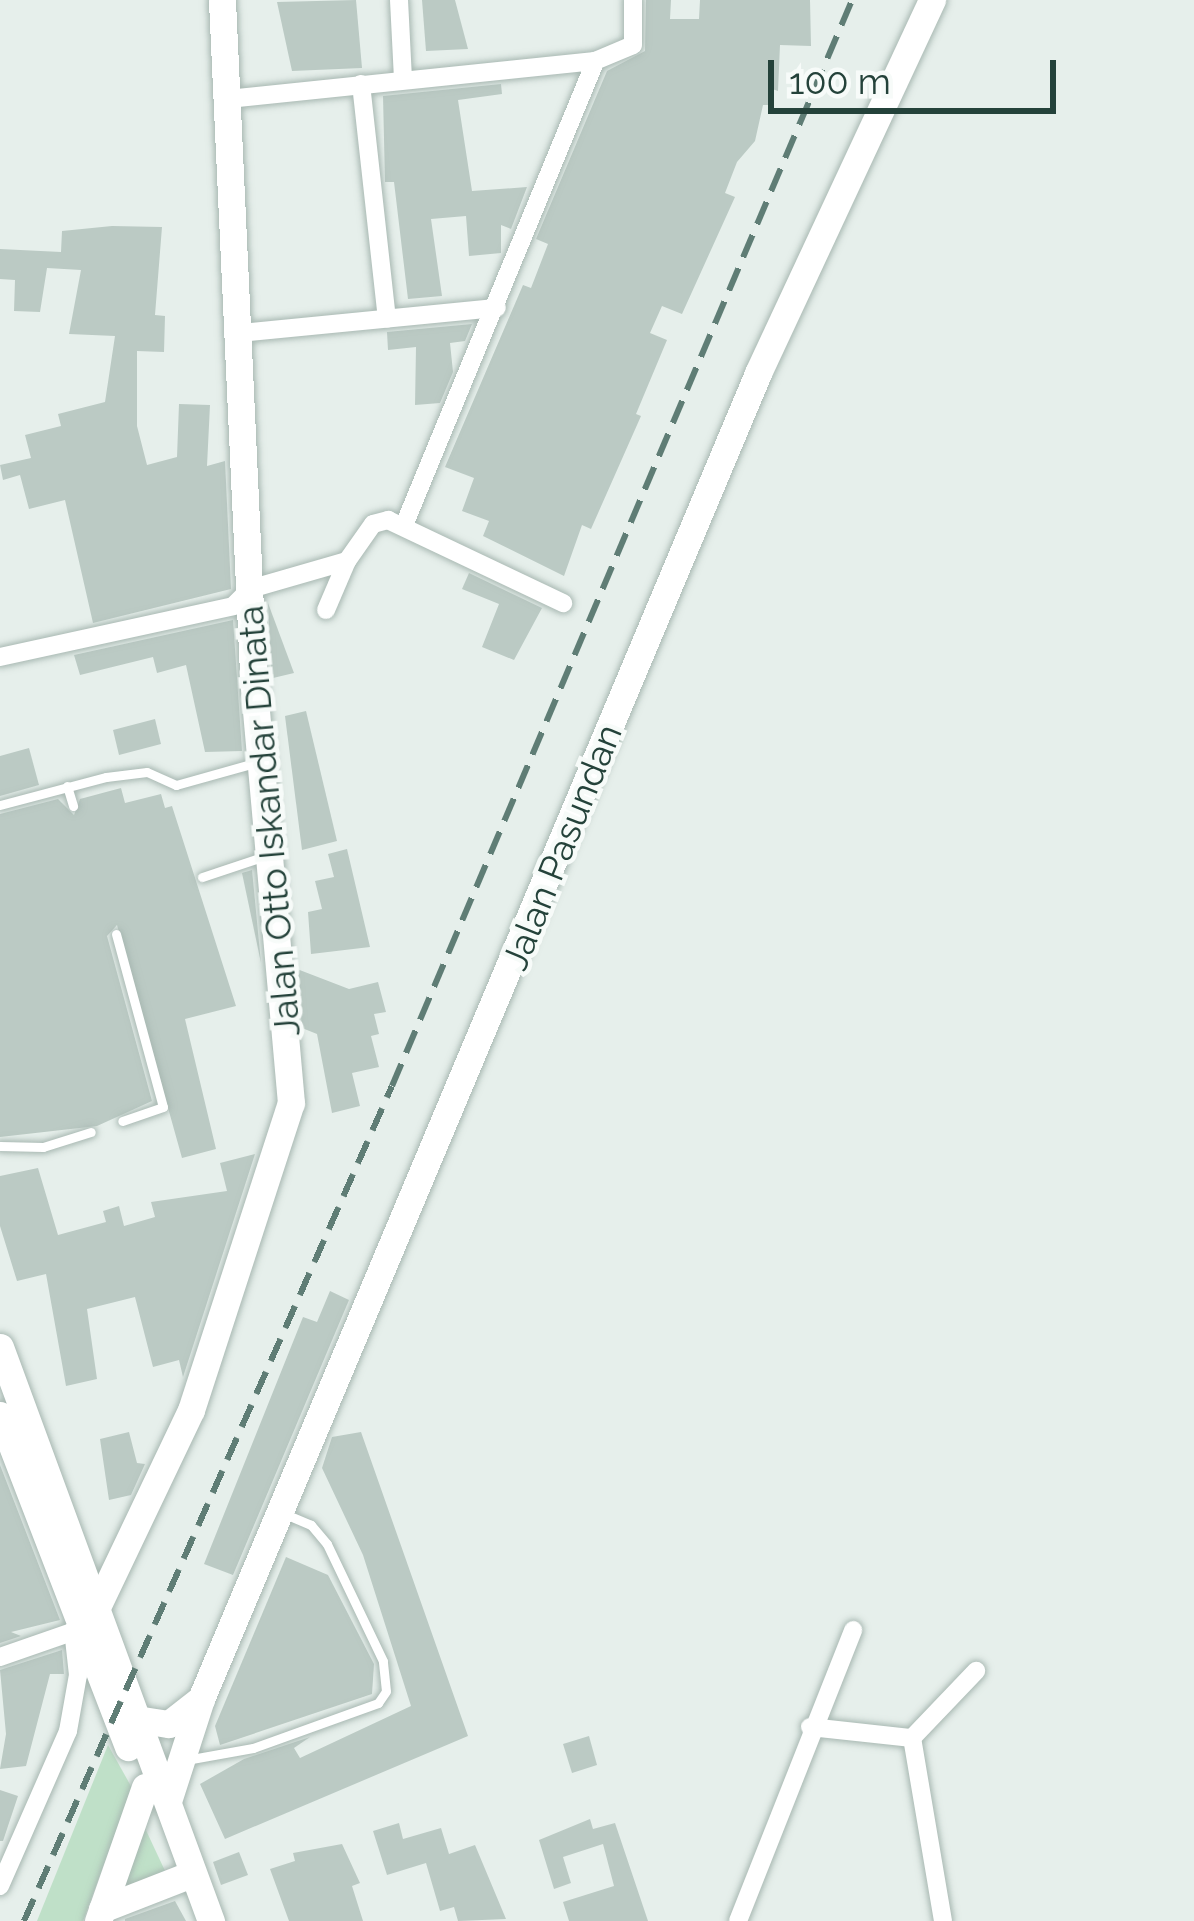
<!DOCTYPE html>
<style>
body{margin:0}
#map{position:relative;width:1194px;height:1921px;overflow:hidden;background:#e6efeb;font-family:Raleway,sans-serif}
div>[style]{position:absolute}
.green>*{inset:0;background:#bfe0c8}
.building>*{inset:0;background:#bbcac4}
.roads{filter:drop-shadow(0 0 3px #a8b8b2) drop-shadow(0 0 3px #a8b8b2)}
.lane>*{height:9px;margin:-4.5px;padding:0 4.5px;transform-origin:4.5px;border-radius:4.5px;background:#fff}
.street>*{height:18px;margin:-9px;padding:0 9px;transform-origin:9px;border-radius:9px;background:#fff}
.secondary>*{height:27px;margin:-13.5px;padding:0 13.5px;transform-origin:13.5px;border-radius:13.5px;background:#fff}
.rail>*{height:6px;margin-top:-3px;transform-origin:0;background:repeating-linear-gradient(90deg,#5f7d75 0 24px,transparent 0 36px)}
span{translate:-50% -50%;white-space:nowrap;text-align:center;line-height:1.15;-webkit-text-stroke:9px #f7fbf9;paint-order:stroke}
.street-label{font-size:36px;color:#24423a}
.scale{position:absolute;left:768px;top:60px;width:288px;height:54px;box-sizing:border-box;border:6px solid #24423a;border-top:0;padding-left:15px;font-size:36px;line-height:42px;white-space:nowrap;color:#24423a;-webkit-text-stroke:9px #f7fbf9;paint-order:stroke}
</style>
<div id="map">
<div class="green">
<div style="clip-path:polygon(108px 1745px,132px 1788px,83px 1921px,37px 1921px)"></div>
<div style="clip-path:polygon(144px 1826px,166px 1873px,124px 1889px)"></div>
</div>
<div class="building">
<div style="clip-path:polygon(356px 0,362px 68px,292px 71px,277px 2px)"></div>
<div style="clip-path:polygon(422px 0,455px 0,468px 49px,426px 51px)"></div>
<div style="clip-path:polygon(646px 0,671px 0,670px 19px,699px 19px,700px 0,810px 0,811px 46px,780px 45px,778px 91px,772px 89px,771px 105px,763px 105px,755px 141px,737px 162px,725px 193px,735px 197px,682px 314px,662px 306px,650px 333px,667px 340px,636px 414px,641px 416px,591px 529px,582px 525px,564px 576px,483px 536px,489px 521px,462px 511px,474px 478px,445px 467px,523px 285px,531px 288px,548px 244px,536px 239px,607px 71px,645px 51px)"></div>
<div style="clip-path:polygon(501px 84px,502px 94px,458px 100px,472px 191px,527px 187px,511px 229px,501px 225px,501px 253px,469px 256px,466px 216px,431px 219px,442px 296px,408px 299px,394px 182px,385px 182px,383px 96px)"></div>
<div style="clip-path:polygon(112px 226px,162px 227px,155px 315px,165px 316px,164px 352px,137px 351px,137px 426px,147px 465px,177px 457px,179px 404px,210px 405px,207px 466px,225px 461px,231px 589px,93px 623px,65px 500px,29px 509px,20px 475px,3px 480px,0 465px,31px 458px,25px 435px,61px 426px,58px 414px,105px 402px,115px 336px,69px 334px,81px 270px,47px 268px,40px 312px,14px 311px,15px 280px,0 279px,0 249px,61px 252px,62px 231px)"></div>
<div style="clip-path:polygon(472px 324px,465px 341px,450px 343px,453px 372px,440px 403px,415px 405px,416px 347px,388px 350px,387px 332px)"></div>
<div style="clip-path:polygon(469px 573px,542px 608px,514px 660px,482px 647px,499px 604px,462px 589px)"></div>
<div style="clip-path:polygon(268px 603px,294px 673px,273px 678px,271px 667px)"></div>
<div style="clip-path:polygon(233px 620px,242px 751px,205px 752px,186px 665px,157px 673px,153px 657px,80px 675px,74px 655px)"></div>
<div style="clip-path:polygon(306px 711px,337px 841px,302px 850px,285px 716px)"></div>
<div style="clip-path:polygon(155px 719px,161px 744px,119px 755px,113px 730px)"></div>
<div style="clip-path:polygon(29px 748px,39px 785px,0 796px,0 756px)"></div>
<div style="clip-path:polygon(121px 788px,125px 803px,161px 794px,165px 808px,172px 806px,236px 1006px,185px 1019px,216px 1149px,182px 1158px,117px 925px,107px 936px,152px 1101px,97px 1126px,0 1137px,0 814px,58px 799px,74px 815px,80px 799px)"></div>
<div style="clip-path:polygon(347px 849px,370px 947px,311px 954px,308px 912px,322px 909px,315px 881px,334px 877px,328px 854px)"></div>
<div style="clip-path:polygon(252px 870px,261px 963px,242px 873px)"></div>
<div style="clip-path:polygon(297px 969px,349px 989px,378px 982px,386px 1012px,374px 1014px,379px 1034px,371px 1036px,379px 1067px,352px 1073px,360px 1106px,332px 1113px,317px 1034px,302px 1028px)"></div>
<div style="clip-path:polygon(255px 1154px,183px 1377px,179px 1360px,153px 1367px,135px 1297px,87px 1309px,97px 1379px,66px 1386px,46px 1274px,17px 1281px,0 1226px,0 1176px,38px 1168px,58px 1235px,106px 1222px,103px 1211px,119px 1206px,124px 1226px,155px 1217px,151px 1202px,227px 1191px,220px 1163px)"></div>
<div style="clip-path:polygon(330px 1291px,349px 1300px,233px 1575px,204px 1564px,303px 1317px,317px 1322px)"></div>
<div style="clip-path:polygon(129px 1432px,137px 1463px,145px 1464px,131px 1495px,109px 1500px,100px 1439px)"></div>
<div style="clip-path:polygon(361px 1432px,468px 1736px,225px 1839px,200px 1784px,244px 1759px,310px 1737px,294px 1748px,300px 1758px,411px 1706px,363px 1555px,322px 1468px,332px 1437px)"></div>
<div style="clip-path:polygon(0 1465px,60px 1620px,11px 1632px,21px 1636px,0 1643px)"></div>
<div style="clip-path:polygon(286px 1557px,328px 1575px,374px 1664px,372px 1694px,220px 1745px,215px 1726px)"></div>
<div style="clip-path:polygon(62px 1650px,64px 1674px,50px 1674px,26px 1766px,0 1769px,6px 1734px,0 1670px)"></div>
<div style="clip-path:polygon(589px 1736px,597px 1765px,572px 1773px,563px 1744px)"></div>
<div style="clip-path:polygon(0 1790px,18px 1796px,3px 1841px,0 1841px)"></div>
<div style="clip-path:polygon(590px 1819px,593px 1829px,615px 1823px,648px 1921px,569px 1921px,563px 1902px,614px 1886px,603px 1844px,563px 1857px,571px 1883px,554px 1889px,539px 1840px)"></div>
<div style="clip-path:polygon(399px 1823px,403px 1839px,441px 1828px,449px 1854px,475px 1845px,506px 1919px,458px 1921px,454px 1907px,440px 1911px,426px 1863px,387px 1875px,373px 1831px)"></div>
<div style="clip-path:polygon(342px 1844px,360px 1883px,352px 1886px,363px 1921px,289px 1921px,270px 1869px,295px 1861px,293px 1853px)"></div>
<div style="clip-path:polygon(239px 1852px,248px 1875px,221px 1885px,213px 1862px)"></div>
<div style="clip-path:polygon(175px 1901px,186px 1921px,125px 1921px,125px 1919px)"></div>
</div>
<div class="roads">
<div class="lane">
<div style="left:67px;top:786px;width:21px;rotate:73deg"></div>
<div style="left:0;top:805px;width:110px;rotate:-14.8deg"></div>
<div style="left:106px;top:777px;width:41px;rotate:-7deg"></div>
<div style="left:147px;top:772px;width:32px;rotate:24deg"></div>
<div style="left:176px;top:785px;width:82px;rotate:-15.6deg"></div>
<div style="left:202px;top:877px;width:66px;rotate:-18.4deg"></div>
<div style="left:116px;top:934px;width:179px;rotate:74.8deg"></div>
<div style="left:163px;top:1107px;width:43px;rotate:161.1deg"></div>
<div style="left:0;top:1146px;width:43px;rotate:1.3deg"></div>
<div style="left:43px;top:1147px;width:50px;rotate:-17.4deg"></div>
<div style="left:186px;top:1760px;width:68px;rotate:-10.2deg"></div>
<div style="left:253px;top:1748px;width:133px;rotate:-19.8deg"></div>
<div style="left:378px;top:1703px;width:14px;rotate:-56deg"></div>
<div style="left:386px;top:1691px;width:30px;rotate:-96deg"></div>
<div style="left:383px;top:1661px;width:130px;rotate:-115.6deg"></div>
<div style="left:327px;top:1544px;width:25px;rotate:-130deg"></div>
<div style="left:311px;top:1525px;width:33px;rotate:-157deg"></div>
</div>
<div class="street">
<div style="left:399px;top:0;width:78px;rotate:87.1deg"></div>
<div style="left:361px;top:84px;width:236px;rotate:83.7deg"></div>
<div style="left:228px;top:99px;width:369px;rotate:-5.9deg"></div>
<div style="left:595px;top:61px;width:41px;rotate:-22.8deg"></div>
<div style="left:633px;top:45px;width:45px;rotate:-90deg"></div>
<div style="left:240px;top:333px;width:258px;rotate:-5.6deg"></div>
<div style="left:405px;top:523px;width:500px;rotate:-67.6deg"></div>
<div style="left:326px;top:610px;width:53px;rotate:-66.8deg"></div>
<div style="left:0;top:657px;width:239px;rotate:-12.3deg"></div>
<div style="left:233px;top:606px;width:24px;rotate:-45deg"></div>
<div style="left:250px;top:589px;width:101px;rotate:-16.1deg"></div>
<div style="left:347px;top:561px;width:45px;rotate:-54.9deg"></div>
<div style="left:373px;top:524px;width:16px;rotate:-15deg"></div>
<div style="left:388px;top:520px;width:194px;rotate:25.4deg"></div>
<div style="left:0;top:1657px;width:86px;rotate:-19.1deg"></div>
<div style="left:810px;top:1727px;width:103px;rotate:6.2deg"></div>
<div style="left:0;top:1886px;width:169px;rotate:-66.3deg"></div>
<div style="left:68px;top:1731px;width:57px;rotate:-79.9deg"></div>
<div style="left:78px;top:1675px;width:45px;rotate:-96.3deg"></div>
<div style="left:738px;top:1921px;width:313px;rotate:-68.4deg"></div>
<div style="left:943px;top:1921px;width:186px;rotate:-99.6deg"></div>
<div style="left:912px;top:1738px;width:93px;rotate:-46.3deg"></div>
</div>
<div class="secondary">
<div style="left:0;top:1347px;width:612px;rotate:69.82deg"></div>
<div style="left:0;top:1415px;width:356px;rotate:68.9deg"></div>
<div style="left:98px;top:1605px;width:216px;rotate:-64.5deg"></div>
<div style="left:191px;top:1410px;width:323px;rotate:-72deg"></div>
<div style="left:291px;top:1103px;width:432px;rotate:-95.1deg"></div>
<div style="left:253px;top:673px;width:674px;rotate:-92.64deg"></div>
<div style="left:136px;top:1719px;width:33px;rotate:9deg"></div>
<div style="left:169px;top:1724px;width:41px;rotate:-38deg"></div>
<div style="left:169px;top:1798px;width:104px;rotate:-72.1deg"></div>
<div style="left:201px;top:1699px;width:1438px;rotate:-67.21deg"></div>
<div style="left:758px;top:373px;width:412px;rotate:-65deg"></div>
<div style="left:102px;top:1909px;width:88px;rotate:-21.3deg"></div>
<div style="left:98px;top:1921px;width:142px;rotate:-70.7deg"></div>
</div>
</div>
<div class="rail">
<div style="left:24px;top:1921px;width:912px;rotate:-66.22deg"></div>
<div style="left:392px;top:1086px;width:1179px;rotate:-67.04deg"></div>
</div>
<div class="street-label">
<span style="left:269px;top:821px;rotate:-95deg">Jalan Otto Iskandar Dinata</span>
<span style="left:562px;top:847px;rotate:-68deg">Jalan Pasundan</span>
</div>
<div class="scale">100 m</div>
</div>
